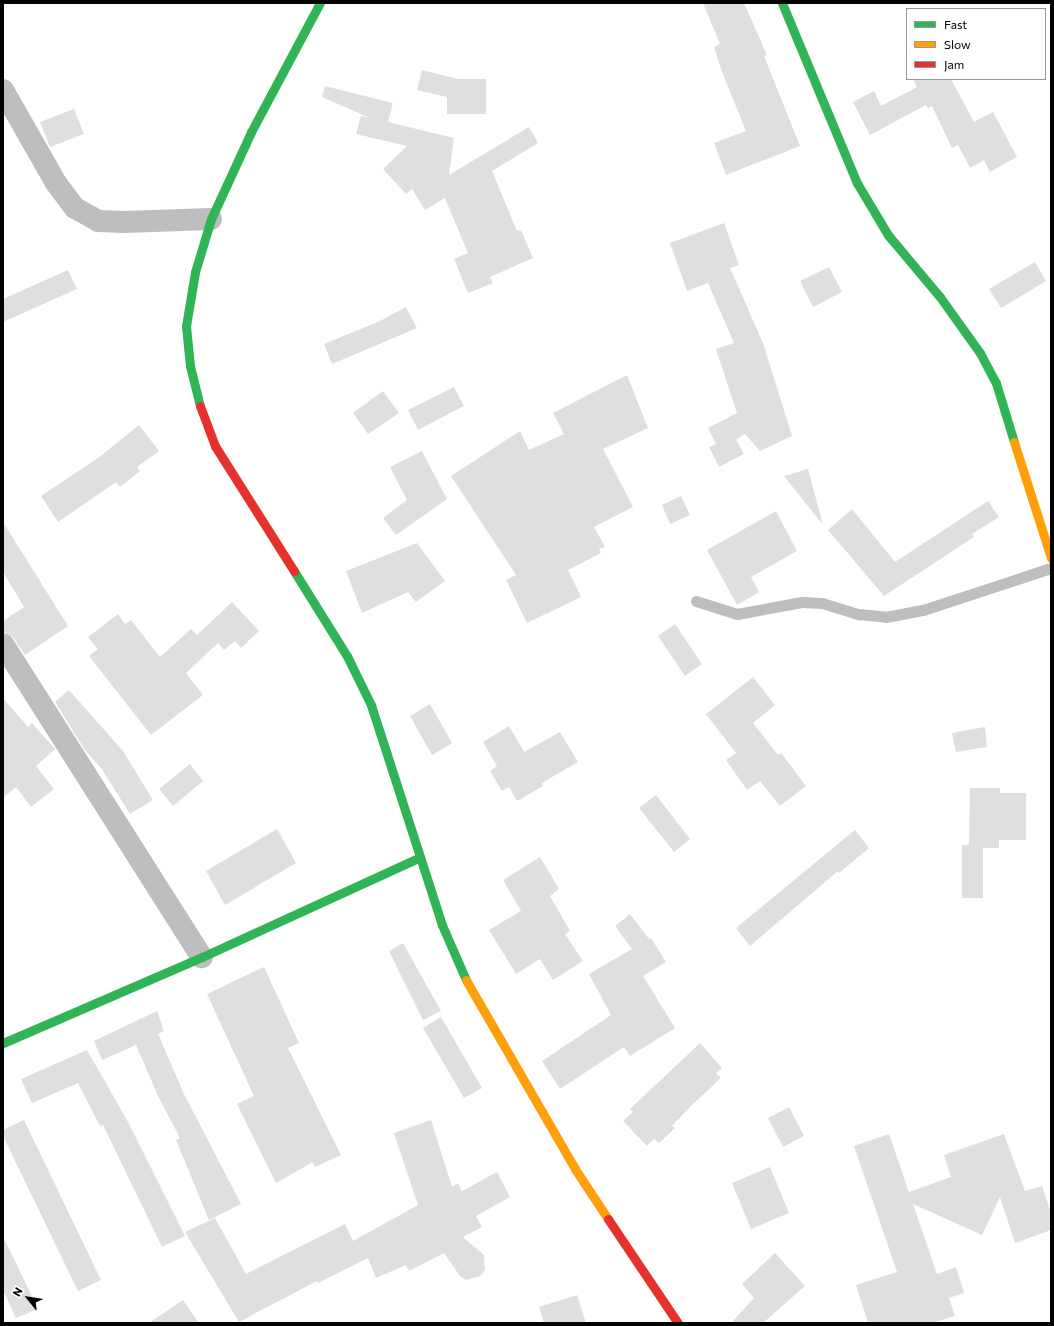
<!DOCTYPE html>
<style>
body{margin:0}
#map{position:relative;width:1054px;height:1326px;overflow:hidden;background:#fff;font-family:Commissioner,sans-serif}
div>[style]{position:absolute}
.building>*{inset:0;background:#dfdfdf}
.lane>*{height:11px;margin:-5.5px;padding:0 5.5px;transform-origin:5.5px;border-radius:5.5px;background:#bebebe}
.street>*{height:22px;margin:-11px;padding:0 11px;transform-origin:11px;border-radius:11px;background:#bebebe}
.fast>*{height:9px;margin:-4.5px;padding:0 4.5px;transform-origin:4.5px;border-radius:4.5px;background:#30b455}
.slow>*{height:9px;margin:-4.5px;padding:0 4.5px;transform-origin:4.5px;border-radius:4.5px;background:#ff9f0a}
.jam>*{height:9px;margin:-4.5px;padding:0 4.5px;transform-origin:4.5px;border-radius:4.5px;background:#e5322d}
span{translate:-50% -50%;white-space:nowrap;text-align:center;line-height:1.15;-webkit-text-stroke:3px #fff;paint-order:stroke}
.frame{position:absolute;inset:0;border:4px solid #000;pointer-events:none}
.legend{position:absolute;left:906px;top:8px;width:140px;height:72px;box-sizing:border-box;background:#fff;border:1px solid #999;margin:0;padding:5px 7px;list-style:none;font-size:12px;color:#000}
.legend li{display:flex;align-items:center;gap:8px;height:20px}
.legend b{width:20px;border:1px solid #999}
.north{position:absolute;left:8px;top:1278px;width:40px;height:40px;-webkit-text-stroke:3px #fff;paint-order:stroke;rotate:300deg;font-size:11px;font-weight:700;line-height:16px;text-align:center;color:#000}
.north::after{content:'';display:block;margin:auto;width:14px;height:18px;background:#000;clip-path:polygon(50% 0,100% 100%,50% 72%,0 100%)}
</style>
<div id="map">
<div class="building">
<div style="clip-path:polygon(703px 3px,744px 3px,767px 55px,764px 56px,800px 146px,726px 175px,714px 143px,746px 131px,722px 72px,714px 47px,720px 44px)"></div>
<div style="clip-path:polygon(422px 70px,458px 79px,486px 79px,486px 114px,447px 114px,447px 97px,417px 90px)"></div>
<div style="clip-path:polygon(913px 79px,951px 79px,974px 122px,993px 112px,1017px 157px,990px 172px,984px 160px,970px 168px,958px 145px,952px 148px,932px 106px,928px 108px,926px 105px,870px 135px,853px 102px,874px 91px,881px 106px,917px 87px)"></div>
<div style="clip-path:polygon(325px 86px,393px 103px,388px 122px,454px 138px,449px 175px,529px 127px,538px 143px,492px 171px,517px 231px,521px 230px,533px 258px,490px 277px,493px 283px,468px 293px,454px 259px,468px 253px,445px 198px,425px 210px,412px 189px,406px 194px,383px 169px,407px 146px,356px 134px,361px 116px,370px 118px,322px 97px)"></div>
<div style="clip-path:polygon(74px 109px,84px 134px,50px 147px,40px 122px)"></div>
<div style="clip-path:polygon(724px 223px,739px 265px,730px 268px,763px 343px,792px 436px,760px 451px,745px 434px,736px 440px,744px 454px,719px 467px,709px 447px,716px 444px,708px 428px,737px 413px,716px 349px,734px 343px,708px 283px,687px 291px,670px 243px)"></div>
<div style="clip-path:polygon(1035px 262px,1046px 281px,1001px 308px,989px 289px)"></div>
<div style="clip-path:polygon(829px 267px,842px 292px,813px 307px,800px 281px)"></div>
<div style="clip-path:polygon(68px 270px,77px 289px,3px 322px,3px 299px)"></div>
<div style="clip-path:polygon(406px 307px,417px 328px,332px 364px,324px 344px,380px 321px)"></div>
<div style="clip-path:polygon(627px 375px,648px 428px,603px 449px,633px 507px,594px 527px,605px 547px,599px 549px,601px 553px,568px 570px,581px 597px,527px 623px,506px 580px,516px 575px,451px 476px,520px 431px,529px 450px,564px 434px,553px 413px)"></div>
<div style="clip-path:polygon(454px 387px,464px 406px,418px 430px,408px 410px)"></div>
<div style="clip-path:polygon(383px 391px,399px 413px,368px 434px,353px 413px)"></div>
<div style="clip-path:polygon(139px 425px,159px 451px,137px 467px,140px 471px,120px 487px,116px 482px,58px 522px,41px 496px,98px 458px)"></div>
<div style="clip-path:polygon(422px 451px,447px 499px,396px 535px,383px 518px,407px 500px,390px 467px)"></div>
<div style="clip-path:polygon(808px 469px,823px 525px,784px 476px)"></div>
<div style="clip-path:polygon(681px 496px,690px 515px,670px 524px,662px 505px)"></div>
<div style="clip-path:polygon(988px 501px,999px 517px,972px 534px,974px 537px,884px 596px,828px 530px,852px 509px,895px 562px)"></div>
<div style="clip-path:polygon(776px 511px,797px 551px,751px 577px,759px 592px,737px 605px,707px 550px)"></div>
<div style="clip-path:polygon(3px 522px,68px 626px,25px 655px,13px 637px,3px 631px,3px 621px,24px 607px,3px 572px)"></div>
<div style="clip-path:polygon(417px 543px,445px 581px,416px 602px,408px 592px,362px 613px,346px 571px)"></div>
<div style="clip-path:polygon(232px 602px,259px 631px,241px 648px,235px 641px,224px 650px,218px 643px,186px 673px,203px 695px,151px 735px,89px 656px,98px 649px,88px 637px,118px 614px,125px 624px,131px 620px,160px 657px,191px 629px,197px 635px)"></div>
<div style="clip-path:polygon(675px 624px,702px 664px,685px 676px,658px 636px)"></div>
<div style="clip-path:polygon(753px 677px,775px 705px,753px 723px,778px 755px,781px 753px,806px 786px,780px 806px,760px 781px,747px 790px,726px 760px,736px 753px,706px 714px)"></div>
<div style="clip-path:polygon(69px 690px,123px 751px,153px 800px,130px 814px,101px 768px,85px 750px,55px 702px)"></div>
<div style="clip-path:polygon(3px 698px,28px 727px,32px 723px,55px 749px,36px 766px,54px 789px,31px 807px,16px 787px,3px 798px)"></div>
<div style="clip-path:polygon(430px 704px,452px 743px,432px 755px,410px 716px)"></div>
<div style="clip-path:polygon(509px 726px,524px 752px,560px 732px,578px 762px,542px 783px,543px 786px,517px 801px,509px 787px,502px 791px,490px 771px,497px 766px,483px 742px)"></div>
<div style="clip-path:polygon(985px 727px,987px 747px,956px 752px,952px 733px)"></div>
<div style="clip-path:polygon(190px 764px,203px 781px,173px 806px,159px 789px)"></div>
<div style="clip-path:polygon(970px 788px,1000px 788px,1000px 793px,1026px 793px,1026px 840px,999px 840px,999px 848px,983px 848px,983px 898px,962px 898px,962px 845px,969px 845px)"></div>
<div style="clip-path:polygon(656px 795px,690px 839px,674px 852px,639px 808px)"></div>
<div style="clip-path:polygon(277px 829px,296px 863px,225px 905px,206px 871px)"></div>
<div style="clip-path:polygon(855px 830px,869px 848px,839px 873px,838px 871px,750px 946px,736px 928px)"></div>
<div style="clip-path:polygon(540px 857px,559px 889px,550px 896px,570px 931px,565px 934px,583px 961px,553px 980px,540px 959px,516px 974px,489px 930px,521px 911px,503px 880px)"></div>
<div style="clip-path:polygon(630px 914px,649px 939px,651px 938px,666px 962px,643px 976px,675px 1028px,630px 1056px,624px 1047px,560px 1089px,542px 1061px,611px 1015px,589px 974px,632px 949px,615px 926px)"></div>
<div style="clip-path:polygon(403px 943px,441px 1011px,423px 1020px,389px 951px)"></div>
<div style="clip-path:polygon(264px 967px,299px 1043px,288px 1048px,341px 1155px,315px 1167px,313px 1162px,276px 1183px,237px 1104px,254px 1096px,207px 994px)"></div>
<div style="clip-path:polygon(157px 1011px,164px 1031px,158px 1034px,184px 1094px,241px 1204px,209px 1220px,176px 1140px,180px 1138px,158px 1096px,136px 1045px,102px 1060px,94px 1041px)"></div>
<div style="clip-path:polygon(441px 1017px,482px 1088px,464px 1098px,423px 1028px)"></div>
<div style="clip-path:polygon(700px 1043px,722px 1068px,716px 1073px,721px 1078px,692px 1105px,672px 1126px,675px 1128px,659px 1143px,654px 1139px,647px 1146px,623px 1121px,633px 1112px,630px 1109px)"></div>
<div style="clip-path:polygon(87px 1050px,128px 1122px,185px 1236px,162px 1247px,103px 1125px,100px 1126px,78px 1083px,32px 1103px,21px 1079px)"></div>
<div style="clip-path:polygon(789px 1107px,804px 1136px,783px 1147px,768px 1118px)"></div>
<div style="clip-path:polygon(24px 1120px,101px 1280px,78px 1291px,3px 1136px,3px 1130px)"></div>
<div style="clip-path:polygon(431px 1120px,452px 1187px,458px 1183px,462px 1191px,497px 1172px,510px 1197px,476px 1216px,482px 1227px,463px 1237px,484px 1255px,485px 1270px,480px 1276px,466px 1280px,460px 1276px,444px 1253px,409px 1271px,406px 1265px,376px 1278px,368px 1258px,318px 1283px,317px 1281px,239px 1322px,185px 1232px,215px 1218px,246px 1274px,345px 1224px,353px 1241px,418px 1205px,394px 1133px)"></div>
<div style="clip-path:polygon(889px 1134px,909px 1192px,951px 1177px,944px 1155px,1004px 1134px,1025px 1191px,1042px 1186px,1051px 1213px,1051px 1230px,1015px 1243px,1000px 1197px,982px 1235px,913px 1204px,937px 1274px,956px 1267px,964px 1293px,949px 1298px,955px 1316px,932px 1323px,868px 1323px,856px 1285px,897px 1272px,854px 1146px)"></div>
<div style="clip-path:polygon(770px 1167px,789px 1213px,751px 1229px,732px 1183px)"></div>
<div style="clip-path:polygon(3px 1236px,38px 1309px,16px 1318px,3px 1290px)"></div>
<div style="clip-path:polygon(775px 1253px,805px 1286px,763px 1323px,731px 1323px,754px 1298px,742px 1284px)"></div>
<div style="clip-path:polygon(577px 1295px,586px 1323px,544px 1323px,539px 1307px)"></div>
<div style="clip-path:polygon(183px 1300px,199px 1323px,149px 1323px)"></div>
</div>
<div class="lane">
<div style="left:696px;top:601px;width:43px;rotate:17.6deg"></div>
<div style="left:737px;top:614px;width:66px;rotate:-10.5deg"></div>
<div style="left:802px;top:602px;width:20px;rotate:3deg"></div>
<div style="left:822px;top:603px;width:39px;rotate:17deg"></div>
<div style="left:859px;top:614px;width:27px;rotate:6deg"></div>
<div style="left:886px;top:617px;width:38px;rotate:-11deg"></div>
<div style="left:923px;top:610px;width:135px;rotate:-18.2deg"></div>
</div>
<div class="street">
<div style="left:3px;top:90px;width:107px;rotate:60.3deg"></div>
<div style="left:56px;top:183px;width:31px;rotate:53deg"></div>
<div style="left:75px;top:208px;width:26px;rotate:29deg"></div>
<div style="left:98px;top:221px;width:26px;rotate:2deg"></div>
<div style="left:124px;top:222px;width:87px;rotate:-2deg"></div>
<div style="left:3px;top:644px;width:371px;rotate:57.6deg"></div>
</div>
<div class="fast">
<div style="left:782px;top:3px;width:195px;rotate:67.4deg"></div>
<div style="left:857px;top:183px;width:61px;rotate:59.2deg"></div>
<div style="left:888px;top:235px;width:81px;rotate:50deg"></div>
<div style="left:940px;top:297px;width:69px;rotate:54.5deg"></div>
<div style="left:980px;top:353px;width:34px;rotate:62deg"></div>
<div style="left:996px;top:383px;width:62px;rotate:73deg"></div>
<div style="left:200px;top:406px;width:41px;rotate:-104deg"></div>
<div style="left:190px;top:366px;width:40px;rotate:-95.7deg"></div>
<div style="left:186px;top:326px;width:55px;rotate:-80.5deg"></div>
<div style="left:195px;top:272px;width:55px;rotate:-73.2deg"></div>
<div style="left:211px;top:219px;width:96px;rotate:-65.3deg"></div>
<div style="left:251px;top:132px;width:146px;rotate:-61.9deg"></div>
<div style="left:294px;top:571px;width:100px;rotate:58.1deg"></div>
<div style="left:347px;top:656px;width:55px;rotate:63.9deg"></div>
<div style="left:371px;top:705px;width:231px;rotate:72.1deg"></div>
<div style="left:442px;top:925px;width:60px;rotate:66.4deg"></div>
<div style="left:3px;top:1043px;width:217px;rotate:-23.4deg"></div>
<div style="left:202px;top:957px;width:240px;rotate:-24.6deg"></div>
</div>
<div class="slow">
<div style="left:1014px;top:442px;width:122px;rotate:72.3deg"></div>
<div style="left:466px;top:980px;width:218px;rotate:60deg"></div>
<div style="left:575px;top:1169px;width:60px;rotate:56.6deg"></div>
</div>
<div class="jam">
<div style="left:200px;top:406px;width:43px;rotate:69.4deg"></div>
<div style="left:215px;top:446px;width:148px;rotate:57.7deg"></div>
<div style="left:608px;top:1219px;width:125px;rotate:56.1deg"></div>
</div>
<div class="frame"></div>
<ul class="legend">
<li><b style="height:5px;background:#30b455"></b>Fast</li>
<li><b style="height:5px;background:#ff9f0a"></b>Slow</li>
<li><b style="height:5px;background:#e5322d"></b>Jam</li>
</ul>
<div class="north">N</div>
</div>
